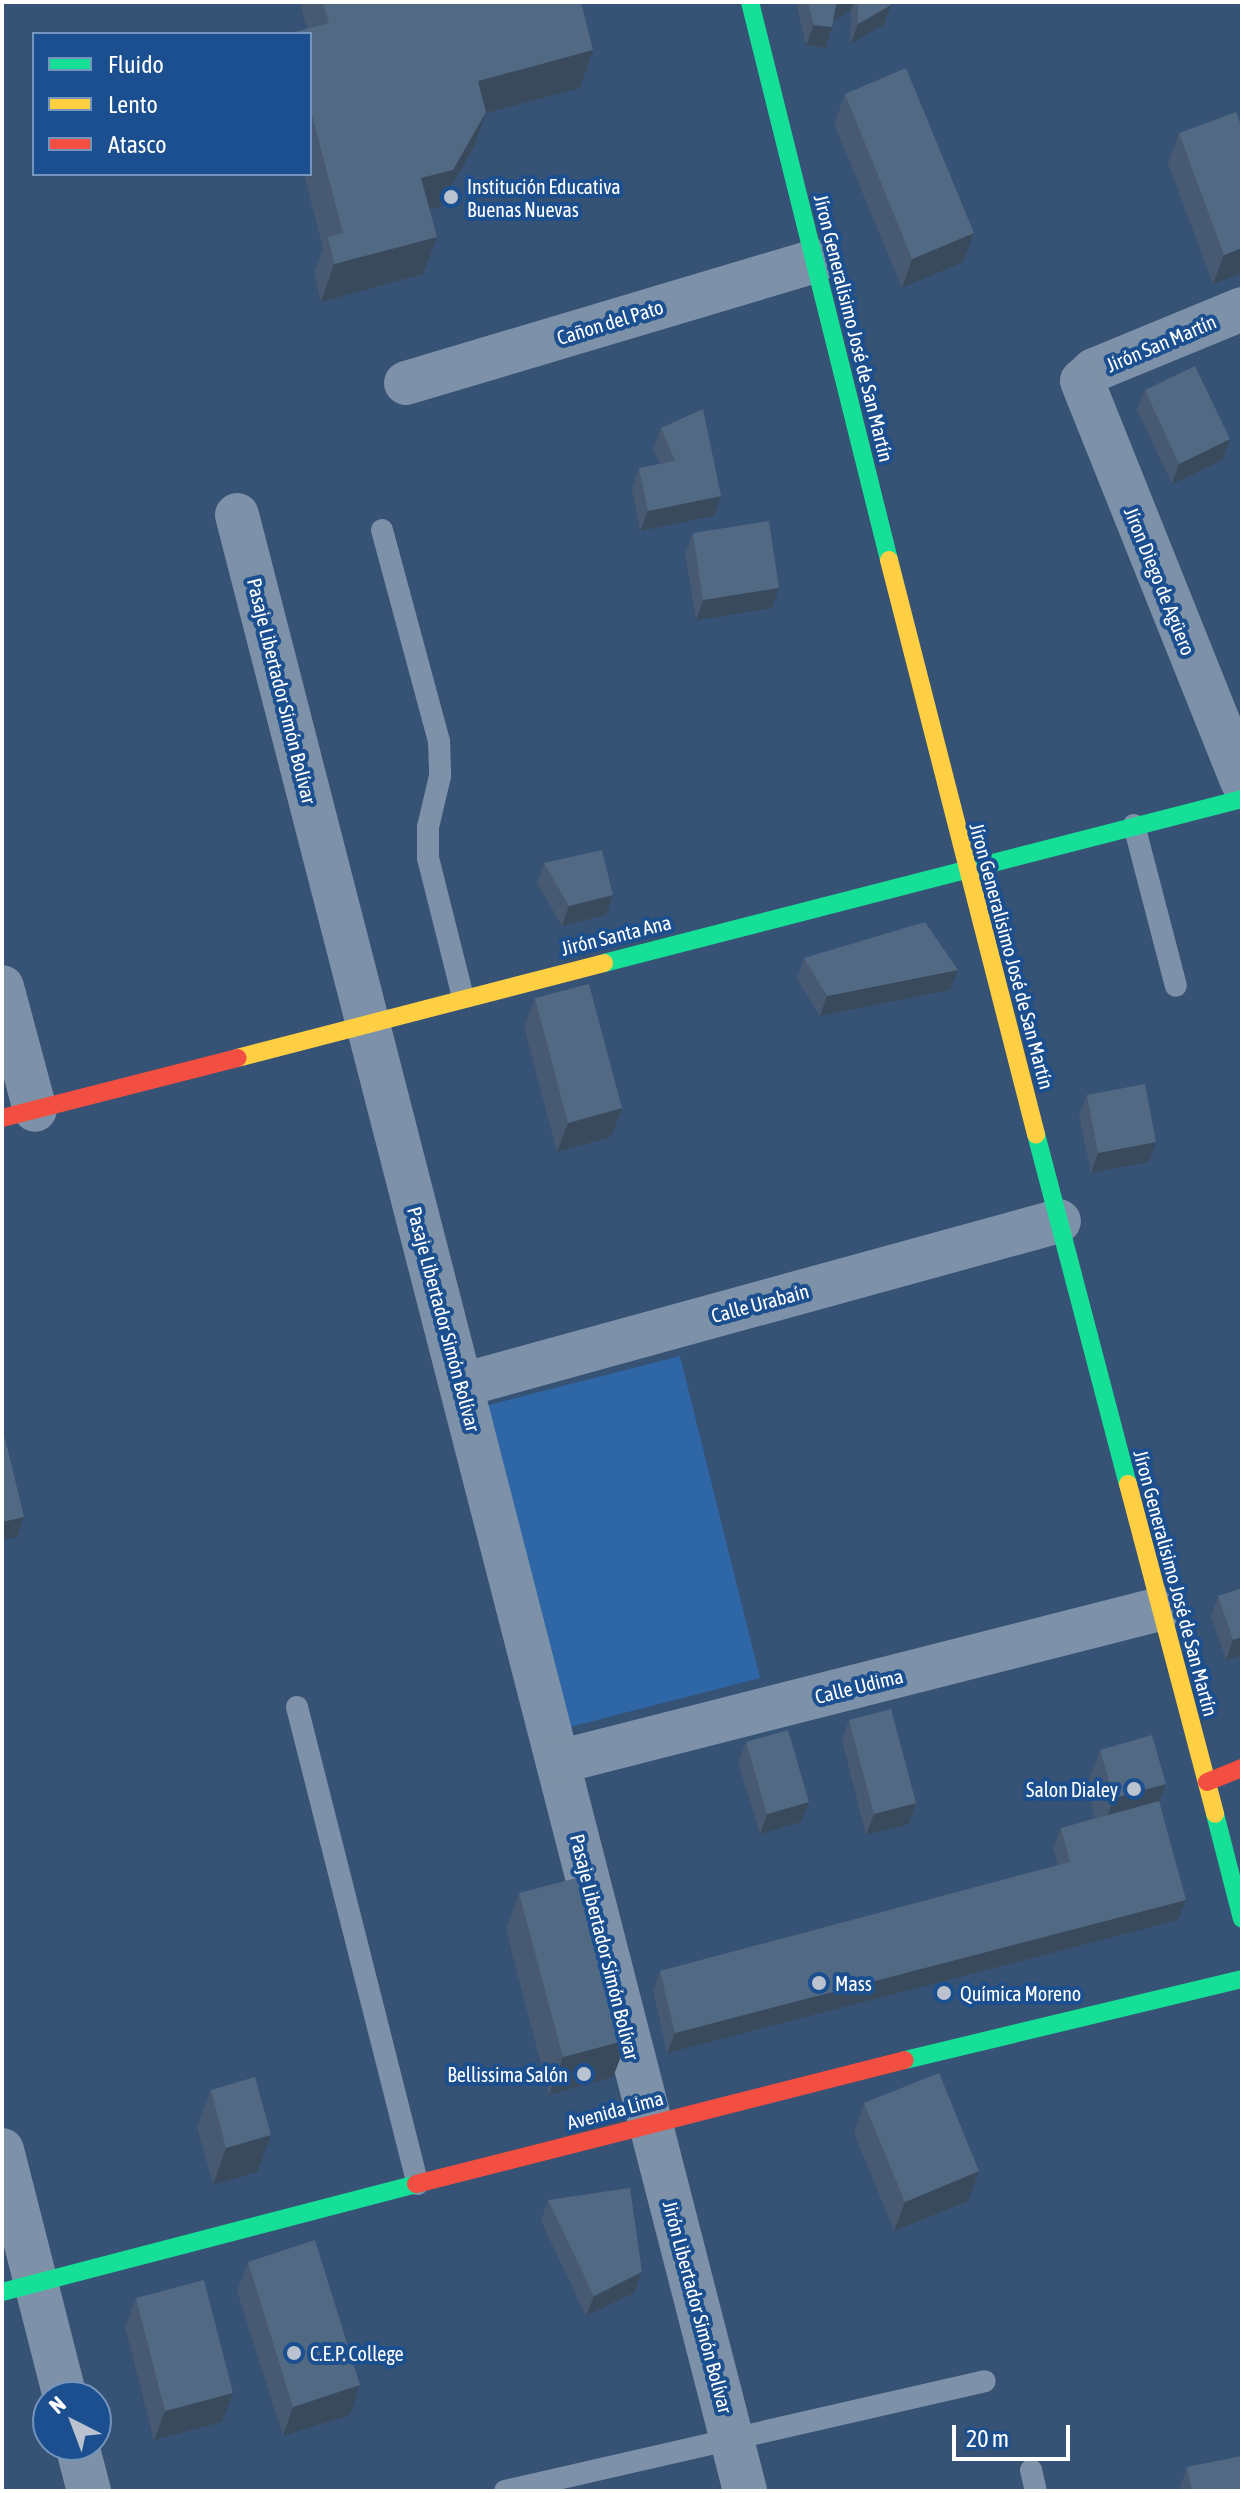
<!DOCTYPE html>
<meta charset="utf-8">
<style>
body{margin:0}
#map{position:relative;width:1244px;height:2493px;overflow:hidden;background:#365274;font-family:"Asap Condensed",sans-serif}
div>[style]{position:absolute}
.green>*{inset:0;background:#2f66a5}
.lane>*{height:22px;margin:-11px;padding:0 11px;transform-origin:11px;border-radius:11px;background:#7d92a8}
.street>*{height:44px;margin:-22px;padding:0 22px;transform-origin:22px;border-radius:22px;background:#7d92a8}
.fast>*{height:18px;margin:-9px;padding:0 9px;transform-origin:9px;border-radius:9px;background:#16e098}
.slow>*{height:18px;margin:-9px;padding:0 9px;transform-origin:9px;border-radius:9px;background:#ffcf43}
.jam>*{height:18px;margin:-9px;padding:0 9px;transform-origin:9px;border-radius:9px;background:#f24e42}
.wall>*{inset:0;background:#475a72}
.shaded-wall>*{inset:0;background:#394a5c}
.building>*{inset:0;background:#526984}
.dots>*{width:22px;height:22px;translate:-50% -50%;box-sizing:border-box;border:4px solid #1b4f8f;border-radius:50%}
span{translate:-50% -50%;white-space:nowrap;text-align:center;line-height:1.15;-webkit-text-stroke:8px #1b4f8f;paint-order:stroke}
.poi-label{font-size:20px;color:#fff}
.left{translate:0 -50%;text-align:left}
.right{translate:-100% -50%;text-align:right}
.street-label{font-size:20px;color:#fff}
.frame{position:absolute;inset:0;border:4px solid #fff;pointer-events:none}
.legend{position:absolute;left:32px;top:32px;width:280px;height:144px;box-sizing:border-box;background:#1b4f8f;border:2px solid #7695bc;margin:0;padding:10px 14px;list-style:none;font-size:24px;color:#fff}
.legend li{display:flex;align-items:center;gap:16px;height:40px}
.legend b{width:40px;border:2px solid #7695bc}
.north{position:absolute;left:32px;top:2381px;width:80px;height:80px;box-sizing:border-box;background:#1b4f8f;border:2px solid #7695bc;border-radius:50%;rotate:318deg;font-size:22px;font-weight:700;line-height:32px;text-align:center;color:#fff}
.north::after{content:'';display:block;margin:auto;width:28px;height:36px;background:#b9c2ce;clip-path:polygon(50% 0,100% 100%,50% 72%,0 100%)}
.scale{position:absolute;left:952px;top:2425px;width:118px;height:36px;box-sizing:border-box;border:4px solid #fff;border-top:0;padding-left:10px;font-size:24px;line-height:28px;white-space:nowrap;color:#fff;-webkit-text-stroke:6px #1b4f8f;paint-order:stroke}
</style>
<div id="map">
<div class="green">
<div style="clip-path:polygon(680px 1356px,760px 1678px,566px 1728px,485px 1406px)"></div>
</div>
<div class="lane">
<div style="left:382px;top:530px;width:219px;rotate:74.9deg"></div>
<div style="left:439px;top:741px;width:35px;rotate:88deg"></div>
<div style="left:440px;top:776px;width:52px;rotate:103.2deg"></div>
<div style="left:428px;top:827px;width:31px;rotate:90deg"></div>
<div style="left:428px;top:858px;width:143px;rotate:75.9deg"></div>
<div style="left:1134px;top:825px;width:166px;rotate:75.4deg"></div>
<div style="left:297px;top:1707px;width:492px;rotate:75.8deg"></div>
<div style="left:1031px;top:2470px;width:22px;rotate:77deg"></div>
<div style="left:505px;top:2491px;width:492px;rotate:-12.9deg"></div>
</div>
<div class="street">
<div style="left:1242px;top:309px;width:160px;rotate:157.6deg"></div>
<div style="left:1094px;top:370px;width:16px;rotate:137deg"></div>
<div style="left:1082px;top:381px;width:431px;rotate:68.2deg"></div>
<div style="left:406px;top:383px;width:427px;rotate:-16.6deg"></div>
<div style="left:237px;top:515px;width:2040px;rotate:75.58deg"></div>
<div style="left:2px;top:987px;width:127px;rotate:75deg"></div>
<div style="left:462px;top:1385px;width:619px;rotate:-15.36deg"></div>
<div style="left:558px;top:1762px;width:621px;rotate:-14.26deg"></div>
<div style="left:2px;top:2150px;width:255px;rotate:75.7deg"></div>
<div style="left:77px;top:2445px;width:48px;rotate:75.4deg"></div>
</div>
<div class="fast">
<div style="left:750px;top:2px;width:575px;rotate:76.01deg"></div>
<div style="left:604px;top:963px;width:659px;rotate:-14.42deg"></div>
<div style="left:1036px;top:1134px;width:362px;rotate:75.3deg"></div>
<div style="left:1215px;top:1814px;width:108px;rotate:75.6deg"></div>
<div style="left:905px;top:2060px;width:347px;rotate:-13.5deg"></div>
<div style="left:2px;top:2292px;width:428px;rotate:-14.6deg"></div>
</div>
<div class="slow">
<div style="left:889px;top:560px;width:593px;rotate:75.64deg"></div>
<div style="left:237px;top:1058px;width:379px;rotate:-14.5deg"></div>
<div style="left:1128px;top:1484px;width:341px;rotate:75.2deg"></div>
</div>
<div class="jam">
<div style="left:2px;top:1118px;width:243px;rotate:-14.3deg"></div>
<div style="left:1207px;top:1782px;width:38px;rotate:-22deg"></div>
<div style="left:416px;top:2184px;width:504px;rotate:-14.23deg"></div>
</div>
<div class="wall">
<div style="clip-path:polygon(300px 2px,581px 2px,580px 88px,486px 113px,473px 149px,439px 207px,430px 210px,423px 274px,321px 302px,314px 274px,323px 249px,304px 174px,310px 174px,310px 34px,307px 29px)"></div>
<div style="clip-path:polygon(796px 2px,890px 2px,891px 5px,884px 25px,850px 44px,851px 10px,834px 20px,832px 27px,825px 48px,806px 45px)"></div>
<div style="clip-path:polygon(845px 94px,974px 233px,963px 262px,902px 288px,834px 124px)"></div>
<div style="clip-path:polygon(1242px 128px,1242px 273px,1213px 284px,1168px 163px,1179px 133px)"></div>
<div style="clip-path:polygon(1145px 390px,1230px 439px,1223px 460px,1172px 484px,1137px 410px)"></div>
<div style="clip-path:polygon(661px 428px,721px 496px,714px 516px,640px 531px,632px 488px,639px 468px,660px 464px,653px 449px)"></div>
<div style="clip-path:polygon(693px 533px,772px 608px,696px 620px,685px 553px)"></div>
<div style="clip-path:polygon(544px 863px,613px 895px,606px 915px,562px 926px,537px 883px)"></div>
<div style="clip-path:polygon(804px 958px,958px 970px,950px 990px,820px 1016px,797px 979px)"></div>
<div style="clip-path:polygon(535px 998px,622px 1108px,611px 1137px,557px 1152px,524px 1027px)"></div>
<div style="clip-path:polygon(1087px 1095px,1156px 1142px,1149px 1162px,1091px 1173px,1079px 1115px)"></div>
<div style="clip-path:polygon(1218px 1596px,1242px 1655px,1226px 1660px,1211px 1616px)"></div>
<div style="clip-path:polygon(849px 1720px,916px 1803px,909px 1824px,866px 1835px,842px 1740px)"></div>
<div style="clip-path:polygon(746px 1742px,801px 1822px,760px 1834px,738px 1762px)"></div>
<div style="clip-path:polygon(1100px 1750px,1166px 1784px,1159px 1801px,1178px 1920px,667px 2053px,653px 1991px,660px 1971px,1058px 1865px,1053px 1848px,1061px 1828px,1095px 1818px,1087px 1787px)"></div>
<div style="clip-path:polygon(519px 1893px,627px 2040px,613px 2077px,549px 2095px,506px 1930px)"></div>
<div style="clip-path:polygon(211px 2090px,257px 2172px,213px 2185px,197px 2127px)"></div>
<div style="clip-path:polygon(864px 2103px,979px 2171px,968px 2201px,894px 2231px,854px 2133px)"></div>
<div style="clip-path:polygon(548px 2200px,634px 2293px,586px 2316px,541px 2221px)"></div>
<div style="clip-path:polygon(248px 2262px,350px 2415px,283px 2436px,237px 2291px)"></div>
<div style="clip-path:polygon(136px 2298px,233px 2393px,222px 2422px,154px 2440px,125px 2327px)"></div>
<div style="clip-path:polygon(1187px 2467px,1242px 2491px,1180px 2491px,1180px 2487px)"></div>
</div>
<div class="shaded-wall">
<div style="clip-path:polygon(838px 2px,854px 2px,851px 10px,829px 23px)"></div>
<div style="clip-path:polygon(891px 5px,884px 25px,850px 44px,858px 24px)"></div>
<div style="clip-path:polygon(814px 25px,832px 27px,825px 48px,806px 45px)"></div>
<div style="clip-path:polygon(593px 50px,580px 88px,486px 113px,473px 149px,439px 207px,408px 215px,421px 178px,478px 81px)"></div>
<div style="clip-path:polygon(974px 233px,963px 262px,902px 288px,912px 259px)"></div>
<div style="clip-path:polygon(437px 237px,423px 274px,321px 302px,334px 264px)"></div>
<div style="clip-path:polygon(1242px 248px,1242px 273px,1213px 284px,1224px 255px)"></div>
<div style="clip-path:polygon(1230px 439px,1223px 460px,1172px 484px,1179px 464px)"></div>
<div style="clip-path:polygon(721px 496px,714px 516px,640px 531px,648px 511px)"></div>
<div style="clip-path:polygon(779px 588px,772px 608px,696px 620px,703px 600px)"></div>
<div style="clip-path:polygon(613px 895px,606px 915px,562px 926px,569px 906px)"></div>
<div style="clip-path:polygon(958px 970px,950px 990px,820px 1016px,827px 996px)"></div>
<div style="clip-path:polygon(622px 1108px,611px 1137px,557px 1152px,568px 1123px)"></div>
<div style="clip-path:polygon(1156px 1142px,1149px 1162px,1091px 1173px,1098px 1153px)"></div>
<div style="clip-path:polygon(24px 1517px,17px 1537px,2px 1540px,2px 1522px)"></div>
<div style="clip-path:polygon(1242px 1637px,1242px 1655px,1226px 1660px,1233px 1640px)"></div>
<div style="clip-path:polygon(1166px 1784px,1152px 1821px,1100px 1836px,1114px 1798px)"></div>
<div style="clip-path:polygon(809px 1802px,801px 1822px,760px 1834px,767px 1814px)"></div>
<div style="clip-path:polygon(916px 1803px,909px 1824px,866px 1835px,874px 1814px)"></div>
<div style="clip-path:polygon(1186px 1900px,1178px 1920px,667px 2053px,675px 2033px)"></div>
<div style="clip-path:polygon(627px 2040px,613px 2077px,549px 2095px,563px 2057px)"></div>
<div style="clip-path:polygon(271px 2135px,257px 2172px,213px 2185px,226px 2148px)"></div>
<div style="clip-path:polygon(979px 2171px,968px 2201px,894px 2231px,905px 2202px)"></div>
<div style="clip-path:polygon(642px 2272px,634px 2293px,586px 2316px,594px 2296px)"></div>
<div style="clip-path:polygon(360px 2385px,350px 2415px,283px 2436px,293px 2407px)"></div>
<div style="clip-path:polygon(233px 2393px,222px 2422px,154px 2440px,165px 2411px)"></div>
</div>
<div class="building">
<div style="clip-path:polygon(323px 2px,581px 2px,593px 50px,478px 81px,486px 112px,453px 170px,421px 178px,437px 237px,334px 264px,328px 237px,343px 233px,310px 107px,310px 34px,291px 33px,329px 23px)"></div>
<div style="clip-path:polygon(808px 2px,838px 2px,836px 3px,832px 27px,814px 25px)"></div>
<div style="clip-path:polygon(858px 2px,890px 2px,891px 5px,858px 24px)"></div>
<div style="clip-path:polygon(906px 68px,974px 233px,912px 259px,845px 94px)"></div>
<div style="clip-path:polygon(1236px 112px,1242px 128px,1242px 248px,1224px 255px,1179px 133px)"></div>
<div style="clip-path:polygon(1195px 366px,1230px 439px,1179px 464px,1145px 390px)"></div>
<div style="clip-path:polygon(703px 409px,721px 496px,648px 511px,639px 468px,675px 461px,661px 428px)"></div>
<div style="clip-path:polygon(769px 521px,779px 588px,703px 600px,693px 533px)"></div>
<div style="clip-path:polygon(602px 850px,613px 895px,569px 906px,544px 863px)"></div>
<div style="clip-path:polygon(925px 922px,958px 970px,827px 996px,804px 958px)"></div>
<div style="clip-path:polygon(589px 984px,622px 1108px,568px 1123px,535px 998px)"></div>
<div style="clip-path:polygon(1145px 1084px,1156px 1142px,1098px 1153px,1087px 1095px)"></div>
<div style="clip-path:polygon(5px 1438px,24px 1517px,2px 1522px,2px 1439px)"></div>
<div style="clip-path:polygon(1242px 1588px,1242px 1637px,1233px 1640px,1218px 1596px)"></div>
<div style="clip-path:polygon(891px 1709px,916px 1803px,874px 1814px,849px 1720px)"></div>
<div style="clip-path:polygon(788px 1730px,809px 1802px,767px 1814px,746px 1742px)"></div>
<div style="clip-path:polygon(1152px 1735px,1166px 1784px,1114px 1798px,1100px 1750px)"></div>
<div style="clip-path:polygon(1159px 1801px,1186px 1900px,675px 2033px,660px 1971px,1070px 1862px,1061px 1828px)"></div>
<div style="clip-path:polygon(584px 1876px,627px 2040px,563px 2057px,519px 1893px)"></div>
<div style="clip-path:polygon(939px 2073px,979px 2171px,905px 2202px,864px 2103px)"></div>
<div style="clip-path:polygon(255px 2077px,271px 2135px,226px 2148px,211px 2090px)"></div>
<div style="clip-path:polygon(630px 2188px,642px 2272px,594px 2296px,548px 2200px)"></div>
<div style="clip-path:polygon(315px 2240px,360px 2385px,293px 2407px,248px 2262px)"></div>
<div style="clip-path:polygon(204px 2280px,233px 2393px,165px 2411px,136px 2298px)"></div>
<div style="clip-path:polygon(1242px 2456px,1242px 2491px,1192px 2491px,1187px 2467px)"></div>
</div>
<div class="dots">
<div style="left:451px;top:197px;background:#b9c2ce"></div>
<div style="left:1134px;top:1789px;background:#b9c2ce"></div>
<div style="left:819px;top:1983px;background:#b9c2ce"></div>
<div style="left:944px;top:1993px;background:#b9c2ce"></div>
<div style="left:584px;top:2074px;background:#b9c2ce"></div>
<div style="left:294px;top:2353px;background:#b9c2ce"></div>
</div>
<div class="poi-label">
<span class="left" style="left:467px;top:198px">Institución Educativa<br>Buenas Nuevas</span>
<span class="right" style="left:1118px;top:1789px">Salon Dialey</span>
<span class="left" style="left:835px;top:1983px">Mass</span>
<span class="left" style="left:960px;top:1993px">Química Moreno</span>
<span class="right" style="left:568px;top:2074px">Bellissima Salón</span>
<span class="left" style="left:310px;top:2353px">C.E.P. College</span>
</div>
<div class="street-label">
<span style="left:610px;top:322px;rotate:-17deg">Cañon del Pato</span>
<span style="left:854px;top:328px;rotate:76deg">Jíron Generalisimo José de San Martín</span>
<span style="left:1161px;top:343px;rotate:-23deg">Jirón San Martín</span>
<span style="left:1160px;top:581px;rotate:68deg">Jíron Diego de Agüero</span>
<span style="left:282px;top:691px;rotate:76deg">Pasaje Libertador Simón Bolívar</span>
<span style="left:616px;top:935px;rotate:-14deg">Jirón Santa Ana</span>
<span style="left:1012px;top:956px;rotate:75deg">Jíron Generalisimo José de San Martín</span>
<span style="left:760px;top:1303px;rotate:-15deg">Calle Urabaín</span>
<span style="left:444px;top:1319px;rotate:75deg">Pasaje Libertador Simón Bolívar</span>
<span style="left:1176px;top:1583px;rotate:75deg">Jíron Generalisimo José de San Martín</span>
<span style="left:859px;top:1686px;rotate:-14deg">Calle Udima</span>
<span style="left:605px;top:1947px;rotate:76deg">Pasaje Libertador Simón Bolívar</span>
<span style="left:615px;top:2110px;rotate:-15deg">Avenida Lima</span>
<span style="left:698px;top:2307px;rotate:75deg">Jirón Libertador Simón Bolívar</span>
</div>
<div class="frame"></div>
<ul class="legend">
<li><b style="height:10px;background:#16e098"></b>Fluido</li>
<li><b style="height:10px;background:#ffcf43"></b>Lento</li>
<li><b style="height:10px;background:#f24e42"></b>Atasco</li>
</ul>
<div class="north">N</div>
<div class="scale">20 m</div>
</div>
